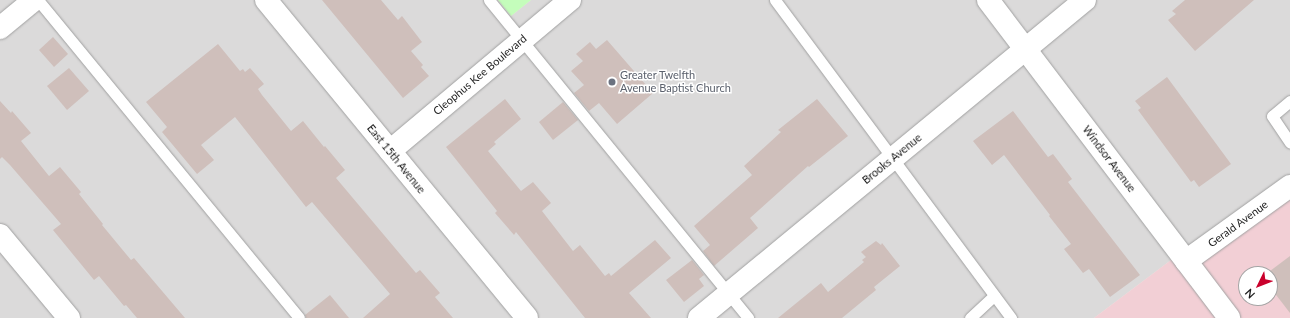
<!DOCTYPE html>
<style>
body{margin:0}
#map{position:relative;width:1290px;height:318px;overflow:hidden;background:#efe8e2;font-family:Lato,sans-serif}
div>[style]{position:absolute}
.residential>*{inset:0;background:#dbdada}
.commercial>*{inset:0;background:#f2cfd5}
.park>*{inset:0;background:#c4fdbb}
.building>*{inset:0;background:#cfbfbb}
.roads{filter:drop-shadow(0 0 1px #a1a1a1) drop-shadow(0 0 1px #a1a1a1)}
.service>*{height:11px;margin:-5.5px;padding:0 5.5px;transform-origin:5.5px;border-radius:5.5px;background:#fff}
.minor>*{height:22px;margin:-11px;padding:0 11px;transform-origin:11px;border-radius:11px;background:#fff}
.dots>*{width:11px;height:11px;translate:-50% -50%;box-sizing:border-box;border:2px solid #fff;border-radius:50%}
span{translate:-50% -50%;white-space:nowrap;text-align:center;line-height:1.15;-webkit-text-stroke:3px #fff;paint-order:stroke}
.street-label{font-size:11px;color:#1d1d1d}
.worship-label{font-size:11px;color:#5b616d}
.left{translate:0 -50%;text-align:left}
.north{position:absolute;left:1238px;top:266px;width:40px;height:40px;box-sizing:border-box;background:#fff;border:1px solid #a5a5a5;border-radius:50%;rotate:227deg;font-size:11px;font-weight:700;line-height:16px;text-align:center;color:#1d1d1d}
.north::after{content:'';display:block;margin:auto;width:14px;height:18px;background:#ca002c;clip-path:polygon(50% 0,100% 100%,50% 72%,0 100%)}
</style>
<div id="map">
<div class="residential">
<div style="clip-path:polygon(0 0,498px 0,511px 16px,531px 0,1290px 0,1290px 200px,1195px 257px,1179px 254px,1094px 318px,0 318px)"></div>
</div>
<div class="commercial">
<div style="clip-path:polygon(evenodd,1290px 200px,1290px 318px,1094px 318px,1179px 254px,1196px 257px,1290px 200px,1246px 274px,1270px 274px,1270px 298px,1246px 298px,1246px 274px)"></div>
</div>
<div class="park">
<div style="clip-path:polygon(498px 0,531px 0,511px 16px)"></div>
</div>
<div class="building">
<div style="clip-path:polygon(322px 0,381px 0,398px 20px,402px 16px,422px 42px,411px 51px,423px 65px,421px 67px,429px 76px,403px 98px)"></div>
<div style="clip-path:polygon(1185px 0,1254px 0,1195px 51px,1168px 20px,1176px 14px,1172px 11px)"></div>
<div style="clip-path:polygon(53px 37px,68px 54px,54px 67px,39px 50px)"></div>
<div style="clip-path:polygon(607px 40px,653px 93px,617px 124px,599px 103px,589px 111px,574px 93px,584px 85px,571px 71px,583px 61px,576px 54px,590px 42px,596px 49px)"></div>
<div style="clip-path:polygon(218px 44px,240px 71px,243px 69px,245px 72px,250px 68px,264px 84px,258px 89px,262px 95px,291px 131px,303px 121px,324px 147px,325px 146px,345px 170px,336px 178px,416px 273px,420px 270px,440px 293px,435px 297px,453px 318px,363px 318px,390px 294px,312px 202px,306px 207px,235px 117px,201px 145px,214px 160px,197px 174px,162px 132px,167px 127px,146px 102px)"></div>
<div style="clip-path:polygon(69px 68px,89px 91px,67px 110px,47px 86px)"></div>
<div style="clip-path:polygon(1167px 77px,1231px 164px,1199px 187px,1194px 180px,1191px 182px,1138px 110px,1141px 108px,1135px 101px)"></div>
<div style="clip-path:polygon(505px 99px,521px 119px,494px 142px,496px 144px,488px 151px,521px 191px,533px 182px,551px 203px,542px 211px,573px 251px,580px 245px,605px 276px,609px 273px,611px 276px,655px 240px,671px 258px,629px 293px,651px 318px,585px 318px,516px 232px,514px 235px,495px 213px,497px 211px,446px 147px)"></div>
<div style="clip-path:polygon(817px 99px,848px 136px,809px 167px,808px 166px,750px 218px,758px 228px,714px 266px,703px 251px,710px 245px,694px 226px,752px 175px,744px 166px,781px 132px,778px 130px)"></div>
<div style="clip-path:polygon(0 101px,11px 113px,12px 111px,31px 133px,21px 141px,49px 176px,60px 167px,81px 192px,79px 194px,103px 224px,102px 225px,131px 260px,134px 258px,185px 318px,137px 318px,126px 305px,124px 306px,99px 276px,94px 280px,53px 230px,61px 224px,10px 165px,2px 157px,0 159px)"></div>
<div style="clip-path:polygon(563px 102px,578px 120px,553px 140px,539px 122px)"></div>
<div style="clip-path:polygon(1013px 111px,1048px 157px,1053px 154px,1072px 179px,1068px 182px,1140px 275px,1110px 297px,1089px 269px,1083px 273px,1064px 249px,1071px 244px,1049px 216px,1050px 215px,1004px 155px,992px 165px,973px 141px)"></div>
<div style="clip-path:polygon(876px 241px,881px 245px,882px 243px,900px 266px,874px 287px,876px 290px,842px 318px,778px 318px,821px 283px,828px 292px,864px 262px,862px 260px,866px 257px,861px 252px)"></div>
<div style="clip-path:polygon(1290px 256px,1290px 313px,1270px 287px,1270px 271px)"></div>
<div style="clip-path:polygon(692px 260px,704px 275px,699px 279px,704px 286px,684px 302px,666px 280px)"></div>
<div style="clip-path:polygon(330px 295px,349px 318px,306px 318px,305px 315px)"></div>
</div>
<div class="roads">
<div class="service">
<div style="left:38px;top:0;width:411px;rotate:50.6deg"></div>
<div style="left:489px;top:0;width:410px;rotate:50.8deg"></div>
<div style="left:775px;top:0;width:396px;rotate:53.4deg"></div>
<div style="left:1290px;top:101px;width:23px;rotate:140deg"></div>
<div style="left:1272px;top:116px;width:32px;rotate:56deg"></div>
<div style="left:970px;top:318px;width:33px;rotate:-43deg"></div>
</div>
<div class="minor">
<div style="left:266px;top:0;width:411px;rotate:50.6deg"></div>
<div style="left:988px;top:0;width:399px;rotate:52.8deg"></div>
<div style="left:0;top:28px;width:44px;rotate:-39.5deg"></div>
<div style="left:390px;top:151px;width:235px;rotate:-40deg"></div>
<div style="left:0;top:235px;width:108px;rotate:50.3deg"></div>
<div style="left:1186px;top:261px;width:128px;rotate:-35.8deg"></div>
<div style="left:699px;top:318px;width:500px;rotate:-39.48deg"></div>
</div>
</div>
<div class="dots">
<div style="left:612px;top:82px;background:#6b7280"></div>
</div>
<div class="street-label">
<span style="left:480px;top:75px;rotate:-40deg">Cleophus Kee Boulevard</span>
<span style="left:396px;top:159px;rotate:51deg">East 15th Avenue</span>
<span style="left:892px;top:159px;rotate:-39deg">Brooks Avenue</span>
<span style="left:1109px;top:159px;rotate:53deg">Windsor Avenue</span>
<span style="left:1238px;top:224px;rotate:-36deg">Gerald Avenue</span>
</div>
<div class="worship-label">
<span class="left" style="left:620px;top:82px">Greater Twelfth<br>Avenue Baptist Church</span>
</div>
<div class="north">N</div>
</div>
